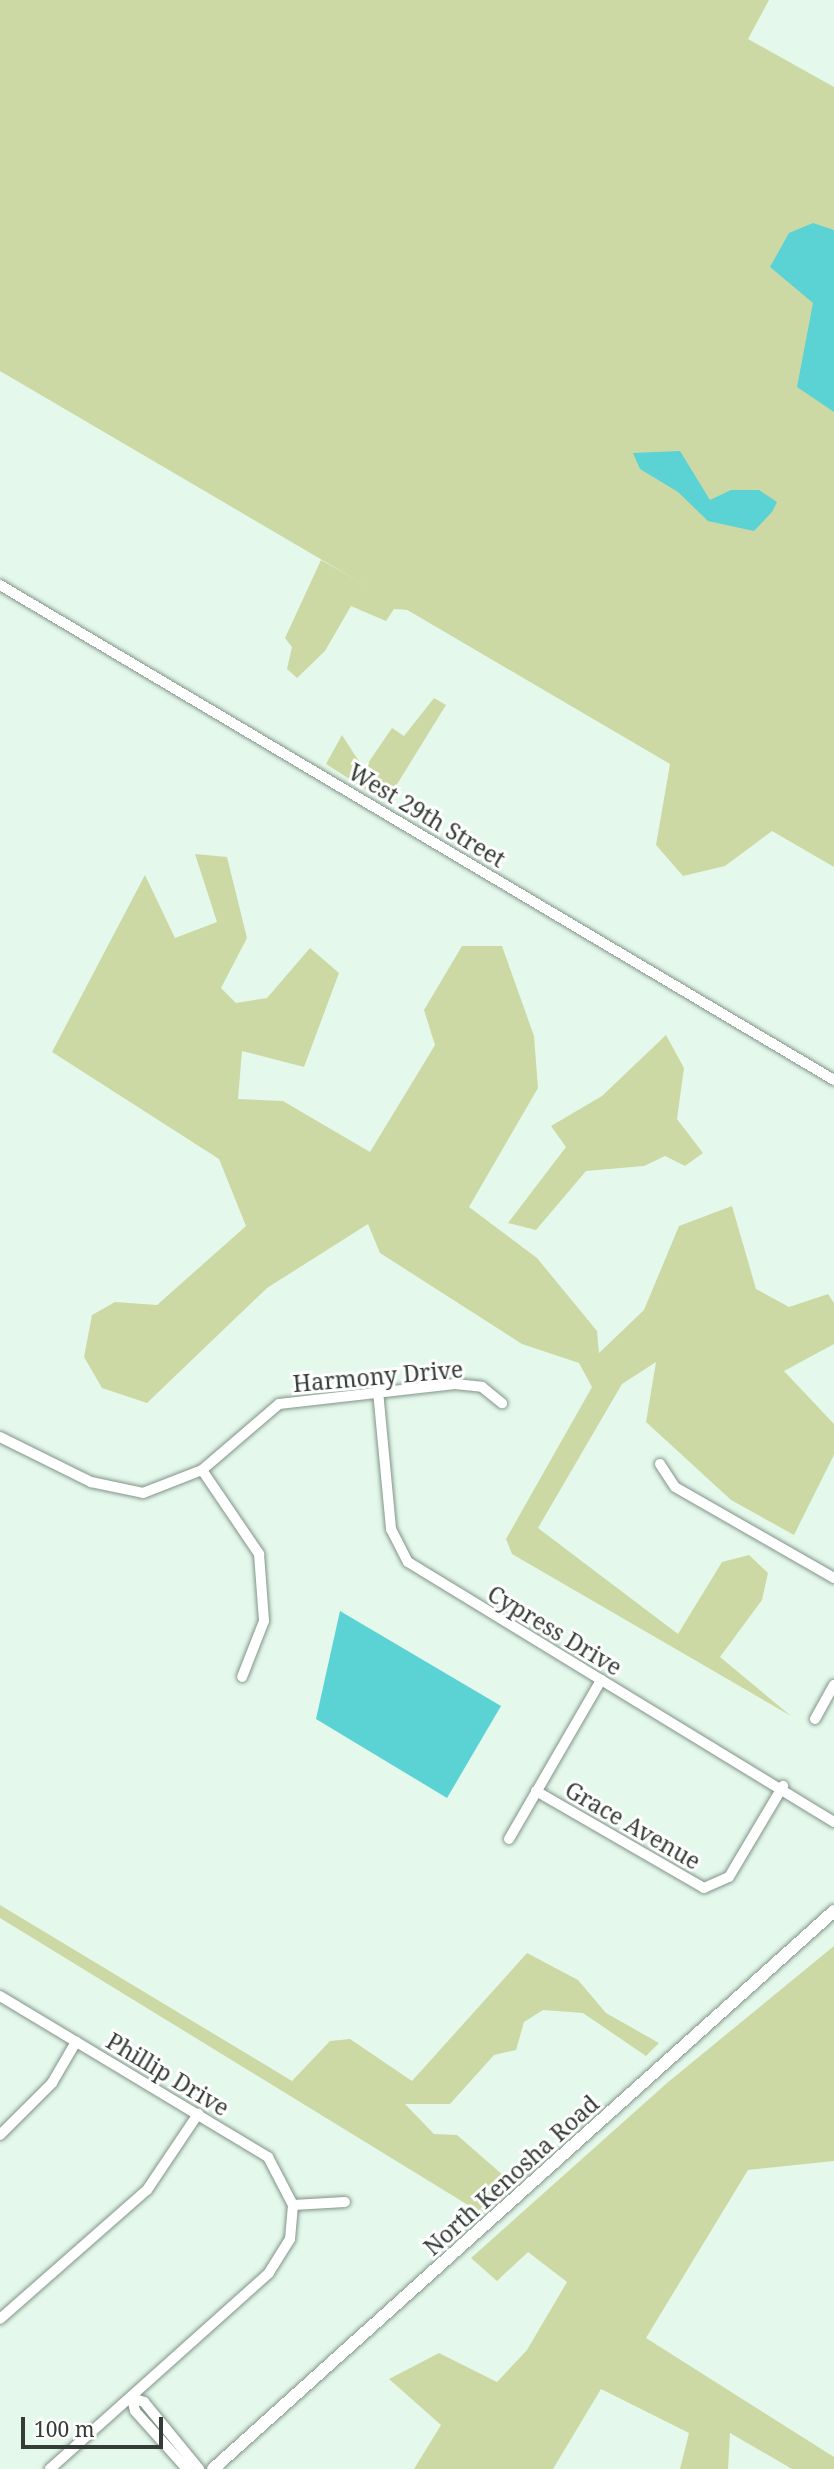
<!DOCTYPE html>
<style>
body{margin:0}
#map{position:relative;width:834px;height:2469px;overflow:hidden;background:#e4f9eb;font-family:"Noto Serif",serif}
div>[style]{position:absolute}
.green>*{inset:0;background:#cdd9a4}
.water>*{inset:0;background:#5bd2d3}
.roads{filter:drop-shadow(0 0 2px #819488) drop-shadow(0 0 2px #819488)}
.minor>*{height:10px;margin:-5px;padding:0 5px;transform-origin:5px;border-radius:5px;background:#fff}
.tertiary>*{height:12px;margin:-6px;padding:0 6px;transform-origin:6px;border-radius:6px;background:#fff}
span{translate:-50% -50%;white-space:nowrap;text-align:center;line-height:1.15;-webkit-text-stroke:6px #fff;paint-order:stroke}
.street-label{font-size:23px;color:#343c37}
.scale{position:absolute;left:21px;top:2417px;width:142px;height:32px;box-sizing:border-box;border:4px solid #343c37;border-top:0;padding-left:9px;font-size:21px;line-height:24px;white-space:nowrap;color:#343c37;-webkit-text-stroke:5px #fff;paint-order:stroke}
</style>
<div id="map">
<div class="green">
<div style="clip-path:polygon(0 0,769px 0,748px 39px,834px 87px,834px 867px,772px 831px,725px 866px,683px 876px,656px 845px,670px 764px,0 371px)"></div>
<div style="clip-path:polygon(321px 560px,410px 610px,394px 609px,386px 621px,351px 606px,325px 651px,297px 678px,287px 669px,292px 647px,285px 638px)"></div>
<div style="clip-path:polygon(434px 698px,446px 705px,391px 794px,376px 796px,326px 764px,342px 735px,364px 769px,392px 728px,404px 736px)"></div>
<div style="clip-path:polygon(195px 854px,227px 857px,247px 938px,221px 988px,236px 1003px,267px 998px,310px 948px,339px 973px,304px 1067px,242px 1051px,238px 1099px,283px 1101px,370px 1152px,435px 1045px,424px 1010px,462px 946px,502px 946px,534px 1036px,538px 1088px,469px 1207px,537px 1258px,597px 1331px,599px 1353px,644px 1310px,679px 1226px,732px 1206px,756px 1289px,789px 1307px,828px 1294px,834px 1303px,834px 1344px,784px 1371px,834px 1424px,834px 1455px,794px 1535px,731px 1500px,646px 1422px,656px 1362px,622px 1384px,538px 1528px,678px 1634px,722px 1562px,749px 1555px,768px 1573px,762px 1600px,720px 1657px,791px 1716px,512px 1554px,506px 1539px,592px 1387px,579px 1363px,522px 1344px,380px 1253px,368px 1224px,267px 1288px,147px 1403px,102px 1388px,84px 1357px,92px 1315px,115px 1302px,157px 1305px,246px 1226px,219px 1159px,52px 1052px,145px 875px,175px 938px,217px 922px)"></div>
<div style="clip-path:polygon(666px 1035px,684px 1068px,677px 1119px,703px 1153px,685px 1166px,665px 1156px,644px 1166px,586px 1171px,536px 1230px,508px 1223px,566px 1147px,551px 1126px,602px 1096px)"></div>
<div style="clip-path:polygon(0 1905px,292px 2081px,330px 2041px,350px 2039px,412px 2081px,527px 1953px,578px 1980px,606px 2013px,659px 2043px,646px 2056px,583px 2013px,543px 2010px,524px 2022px,516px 2050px,494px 2055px,450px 2104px,405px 2104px,434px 2134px,457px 2135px,511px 2182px,481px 2213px,0 1918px)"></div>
<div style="clip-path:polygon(834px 1946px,834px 2161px,748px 2170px,646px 2338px,834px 2457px,834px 2469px,792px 2469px,730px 2433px,728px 2469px,680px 2469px,689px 2433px,601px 2389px,553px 2469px,414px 2469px,441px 2425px,389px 2379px,439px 2353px,497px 2382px,527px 2350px,567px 2282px,528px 2252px,497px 2281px,471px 2258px,667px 2083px)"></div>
</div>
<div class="water">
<div style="clip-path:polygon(813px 223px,834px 230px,834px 412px,797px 387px,813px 303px,770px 267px,789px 233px)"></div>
<div style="clip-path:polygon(680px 451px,710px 500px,731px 490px,759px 490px,777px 502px,772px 512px,754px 531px,708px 521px,678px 492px,640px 469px,633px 453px)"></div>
<div style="clip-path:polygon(340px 1611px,501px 1706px,447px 1798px,316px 1719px)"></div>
</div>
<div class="roads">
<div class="minor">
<div style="left:0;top:585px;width:970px;rotate:30.69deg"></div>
<div style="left:378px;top:1391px;width:139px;rotate:84.6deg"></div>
<div style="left:391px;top:1529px;width:37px;rotate:63deg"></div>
<div style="left:408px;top:1562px;width:499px;rotate:31.4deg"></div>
<div style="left:0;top:1437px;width:102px;rotate:26.3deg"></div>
<div style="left:91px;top:1482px;width:53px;rotate:11.9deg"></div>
<div style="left:143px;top:1493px;width:63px;rotate:-21.3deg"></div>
<div style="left:202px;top:1470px;width:101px;rotate:-40.6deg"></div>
<div style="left:279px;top:1404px;width:177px;rotate:-6.5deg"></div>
<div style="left:455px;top:1384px;width:27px;rotate:6deg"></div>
<div style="left:482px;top:1387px;width:26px;rotate:39deg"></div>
<div style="left:660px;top:1464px;width:27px;rotate:57deg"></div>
<div style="left:675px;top:1487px;width:183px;rotate:29.8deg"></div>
<div style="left:202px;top:1470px;width:102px;rotate:55.8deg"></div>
<div style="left:259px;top:1554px;width:67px;rotate:85.7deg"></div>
<div style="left:264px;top:1621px;width:60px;rotate:111.4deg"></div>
<div style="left:815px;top:1719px;width:39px;rotate:-61deg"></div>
<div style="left:536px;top:1791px;width:194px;rotate:30deg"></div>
<div style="left:704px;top:1888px;width:27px;rotate:-24deg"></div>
<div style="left:729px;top:1877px;width:106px;rotate:-59.3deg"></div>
<div style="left:509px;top:1839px;width:184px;rotate:-59.9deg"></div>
<div style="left:0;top:1996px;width:313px;rotate:31deg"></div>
<div style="left:268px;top:2157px;width:54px;rotate:62.5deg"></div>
<div style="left:293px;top:2205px;width:34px;rotate:95deg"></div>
<div style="left:290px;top:2239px;width:40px;rotate:122deg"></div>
<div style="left:269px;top:2273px;width:294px;rotate:138.2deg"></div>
<div style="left:0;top:2135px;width:74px;rotate:-45deg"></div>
<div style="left:52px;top:2083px;width:48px;rotate:-59.7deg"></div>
<div style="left:293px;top:2205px;width:52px;rotate:-3.3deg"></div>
<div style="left:0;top:2319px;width:196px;rotate:-41.3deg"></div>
<div style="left:147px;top:2190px;width:92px;rotate:-56.1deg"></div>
<div style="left:132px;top:2398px;width:13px;rotate:18deg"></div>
<div style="left:144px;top:2402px;width:87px;rotate:50.6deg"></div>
<div style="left:132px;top:2398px;width:13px;rotate:77deg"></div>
<div style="left:135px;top:2411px;width:78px;rotate:48.1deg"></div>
</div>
<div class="tertiary">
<div style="left:213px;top:2469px;width:835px;rotate:-41.94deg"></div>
</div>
</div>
<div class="street-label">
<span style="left:427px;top:815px;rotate:31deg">West 29th Street</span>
<span style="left:378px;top:1376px;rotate:-5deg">Harmony Drive</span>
<span style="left:555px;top:1630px;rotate:31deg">Cypress Drive</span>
<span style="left:633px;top:1825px;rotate:30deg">Grace Avenue</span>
<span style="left:168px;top:2074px;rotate:31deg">Phillip Drive</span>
<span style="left:511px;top:2175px;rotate:-42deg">North Kenosha Road</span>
</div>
<div class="scale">100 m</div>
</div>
